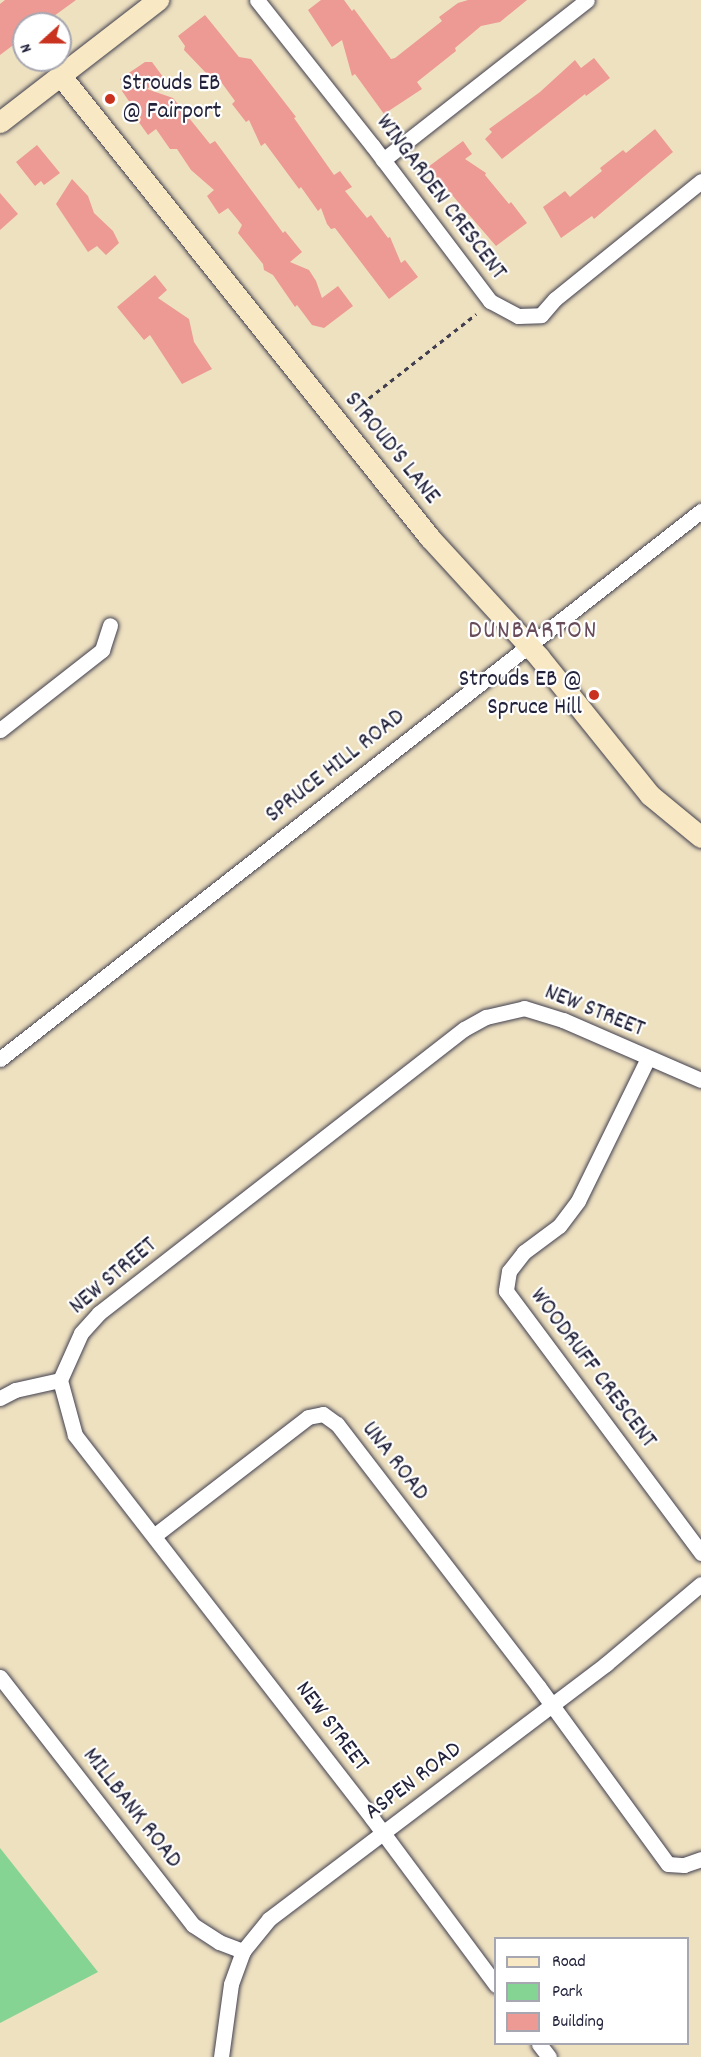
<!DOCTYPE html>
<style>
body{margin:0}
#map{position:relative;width:701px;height:2057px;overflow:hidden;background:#eee1c0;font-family:Dekko,sans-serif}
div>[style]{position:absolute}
.green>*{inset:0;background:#85d493}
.building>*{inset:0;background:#ed9994}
.path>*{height:3px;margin-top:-1.5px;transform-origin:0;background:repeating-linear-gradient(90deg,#413f4f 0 4.5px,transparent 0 9px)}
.roads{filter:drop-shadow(0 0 2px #413f4f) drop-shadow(0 0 2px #413f4f)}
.street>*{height:15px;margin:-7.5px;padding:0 7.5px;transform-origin:7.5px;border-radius:7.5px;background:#fff}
.secondary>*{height:21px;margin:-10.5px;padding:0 10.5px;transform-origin:10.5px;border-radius:10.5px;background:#f8e8c3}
.dots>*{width:16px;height:16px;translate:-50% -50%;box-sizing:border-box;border:3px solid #fff;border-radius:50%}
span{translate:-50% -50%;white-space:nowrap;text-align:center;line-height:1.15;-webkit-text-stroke:4.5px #fff;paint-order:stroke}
.poi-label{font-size:24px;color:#22223b}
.left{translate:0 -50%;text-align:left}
.right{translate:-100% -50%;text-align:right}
.street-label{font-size:24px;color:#22223b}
.neighbourhood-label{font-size:26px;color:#694c5a;letter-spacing:1.5px}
.legend{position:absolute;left:494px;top:1937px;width:195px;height:108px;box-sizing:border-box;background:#fff;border:2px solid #a7a7b1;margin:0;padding:8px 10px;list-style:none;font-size:18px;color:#22223b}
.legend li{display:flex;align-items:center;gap:12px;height:30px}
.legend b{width:30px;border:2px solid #a7a7b1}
.north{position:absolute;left:12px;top:12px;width:60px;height:60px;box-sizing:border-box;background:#fff;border:2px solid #a7a7b1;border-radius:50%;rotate:249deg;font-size:16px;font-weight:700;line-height:24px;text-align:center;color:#22223b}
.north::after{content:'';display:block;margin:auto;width:21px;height:27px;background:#c8321e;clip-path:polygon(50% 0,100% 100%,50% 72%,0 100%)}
</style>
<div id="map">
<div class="green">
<div style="clip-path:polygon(0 1848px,98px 1972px,0 2023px)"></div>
</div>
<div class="building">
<div style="clip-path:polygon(5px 0,76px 0,43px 24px,24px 24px,24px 37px,0 55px,0 4px)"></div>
<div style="clip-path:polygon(321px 0,344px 0,352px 11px,354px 9px,391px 59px,395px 58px,442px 21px,439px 17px,458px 3px,468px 0,527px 0,500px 22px,481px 26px,455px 48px,456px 51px,417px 82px,422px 89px,384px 114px,355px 74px,352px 76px,342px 40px,332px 47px,308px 10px)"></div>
<div style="clip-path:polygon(205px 15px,239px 57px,251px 59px,296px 117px,294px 118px,334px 175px,340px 171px,352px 187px,345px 191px,367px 218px,371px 215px,388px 238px,390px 237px,401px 263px,405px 260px,418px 277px,389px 299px,335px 228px,331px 229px,327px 224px,321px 208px,318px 211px,301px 187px,299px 189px,265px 143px,261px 146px,249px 120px,246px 122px,232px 104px,235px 101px,216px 75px,207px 74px,184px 50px,185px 46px,178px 36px)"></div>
<div style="clip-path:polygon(594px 58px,610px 78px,586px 96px,585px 94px,502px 159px,485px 139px,492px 132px,489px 129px,540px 92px,575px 60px,581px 68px)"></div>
<div style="clip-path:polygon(145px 62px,152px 62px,163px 77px,147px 89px,173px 98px,210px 144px,215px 141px,283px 233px,285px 231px,302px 252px,290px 262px,309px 270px,316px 281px,322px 298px,338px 286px,353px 306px,324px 328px,312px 325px,297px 305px,295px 307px,273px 275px,264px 270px,263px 264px,238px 233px,242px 225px,228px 208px,219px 214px,207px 196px,214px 190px,191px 170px,177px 149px,170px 149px,156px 129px,148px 135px,138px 121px,141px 119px,122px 91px,125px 86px,120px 79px)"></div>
<div style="clip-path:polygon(655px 129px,673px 152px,594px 219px,592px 216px,561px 238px,543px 207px,565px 191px,570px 197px,602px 171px,600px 168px,623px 150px,626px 153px)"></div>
<div style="clip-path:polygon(463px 141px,472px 154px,465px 159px,486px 173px,485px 175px,509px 204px,511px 202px,527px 223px,496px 246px,428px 167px)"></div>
<div style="clip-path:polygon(37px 145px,60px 173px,44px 185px,41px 181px,35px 186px,16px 162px)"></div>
<div style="clip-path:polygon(72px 179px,88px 196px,94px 213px,113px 231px,119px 243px,106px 255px,97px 246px,88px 252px,56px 204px)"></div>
<div style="clip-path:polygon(0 193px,18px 214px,0 230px)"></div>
<div style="clip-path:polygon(155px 275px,167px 290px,158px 298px,189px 319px,194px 342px,212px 369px,182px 384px,150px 335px,144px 340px,117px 307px)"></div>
</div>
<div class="path">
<div style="left:355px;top:409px;width:154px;rotate:-38.1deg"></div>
</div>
<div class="roads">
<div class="street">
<div style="left:257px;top:0;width:185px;rotate:51.6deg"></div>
<div style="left:372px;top:145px;width:196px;rotate:52.9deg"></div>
<div style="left:490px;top:301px;width:32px;rotate:28deg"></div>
<div style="left:518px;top:316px;width:23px;rotate:-2deg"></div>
<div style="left:541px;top:315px;width:21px;rotate:-49deg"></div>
<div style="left:555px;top:299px;width:188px;rotate:-38.9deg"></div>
<div style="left:383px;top:160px;width:259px;rotate:-38.1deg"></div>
<div style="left:0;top:730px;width:130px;rotate:-38.1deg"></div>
<div style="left:102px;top:650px;width:26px;rotate:-72deg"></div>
<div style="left:648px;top:1058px;width:159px;rotate:116.1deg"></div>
<div style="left:578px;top:1201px;width:31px;rotate:127deg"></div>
<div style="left:559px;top:1226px;width:44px;rotate:143.4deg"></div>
<div style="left:524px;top:1252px;width:24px;rotate:128deg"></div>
<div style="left:509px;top:1271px;width:20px;rotate:99deg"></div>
<div style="left:506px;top:1291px;width:327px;rotate:53.3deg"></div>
<div style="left:0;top:1059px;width:890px;rotate:-38.02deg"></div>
<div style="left:0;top:1398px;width:17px;rotate:-28deg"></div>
<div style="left:15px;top:1390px;width:46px;rotate:-12.5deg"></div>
<div style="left:155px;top:1535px;width:193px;rotate:-37.6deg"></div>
<div style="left:308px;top:1417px;width:15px;rotate:-11deg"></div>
<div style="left:323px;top:1414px;width:17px;rotate:36deg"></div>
<div style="left:337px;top:1424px;width:330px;rotate:52.5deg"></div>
<div style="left:538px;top:1686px;width:220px;rotate:53.9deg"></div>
<div style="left:668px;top:1864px;width:16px;rotate:4deg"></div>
<div style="left:684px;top:1865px;width:18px;rotate:-19deg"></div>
<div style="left:0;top:1677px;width:314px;rotate:52.1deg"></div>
<div style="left:193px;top:1925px;width:31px;rotate:33deg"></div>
<div style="left:219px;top:1942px;width:26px;rotate:21deg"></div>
<div style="left:496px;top:1985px;width:208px;rotate:-126.6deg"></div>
<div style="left:372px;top:1818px;width:485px;rotate:-127.8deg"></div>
<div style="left:75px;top:1435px;width:57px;rotate:-105.3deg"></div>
<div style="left:60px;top:1380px;width:51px;rotate:-65.9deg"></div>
<div style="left:81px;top:1333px;width:27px;rotate:-48deg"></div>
<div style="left:99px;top:1313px;width:462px;rotate:-37.9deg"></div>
<div style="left:464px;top:1029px;width:25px;rotate:-29deg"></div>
<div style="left:486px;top:1017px;width:39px;rotate:-13deg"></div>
<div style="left:524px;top:1008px;width:41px;rotate:17.1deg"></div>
<div style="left:563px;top:1020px;width:150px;rotate:23.5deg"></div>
<div style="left:539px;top:2044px;width:16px;rotate:52deg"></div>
<div style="left:221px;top:2057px;width:74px;rotate:-82.2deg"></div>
<div style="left:231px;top:1984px;width:35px;rotate:-70deg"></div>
<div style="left:243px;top:1951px;width:41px;rotate:-50.9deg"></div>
<div style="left:269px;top:1919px;width:423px;rotate:-37.1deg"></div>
<div style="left:606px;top:1664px;width:124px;rotate:-40.1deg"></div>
</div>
<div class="secondary">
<div style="left:60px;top:75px;width:593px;rotate:51.37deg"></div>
<div style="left:430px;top:538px;width:161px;rotate:47.5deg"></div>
<div style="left:539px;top:657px;width:177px;rotate:51.2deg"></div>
<div style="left:650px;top:795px;width:66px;rotate:39.5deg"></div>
<div style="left:0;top:122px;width:200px;rotate:-37.7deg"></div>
</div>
</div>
<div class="dots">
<div style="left:110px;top:99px;background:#c8321e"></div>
<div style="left:594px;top:695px;background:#c8321e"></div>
</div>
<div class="poi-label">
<span class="left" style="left:122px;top:99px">Strouds EB<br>@ Fairport</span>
<span class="right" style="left:582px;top:695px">Strouds EB @<br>Spruce Hill</span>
</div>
<div class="street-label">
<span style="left:440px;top:198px;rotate:53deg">WINGARDEN CRESCENT</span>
<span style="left:391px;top:449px;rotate:51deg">STROUD'S LANE</span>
<span style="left:336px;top:767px;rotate:-38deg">SPRUCE HILL ROAD</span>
<span style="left:594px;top:1012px;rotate:22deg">NEW STREET</span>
<span style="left:114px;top:1277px;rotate:-40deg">NEW STREET</span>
<span style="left:592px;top:1369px;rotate:53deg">WOODRUFF CRESCENT</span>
<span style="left:394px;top:1462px;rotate:52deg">UNA ROAD</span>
<span style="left:331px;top:1727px;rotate:53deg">NEW STREET</span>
<span style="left:414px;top:1782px;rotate:-37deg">ASPEN ROAD</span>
<span style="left:131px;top:1809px;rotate:52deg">MILLBANK ROAD</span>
</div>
<div class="neighbourhood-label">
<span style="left:533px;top:632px">DUNBARTON</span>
</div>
<ul class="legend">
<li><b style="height:8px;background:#f8e8c3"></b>Road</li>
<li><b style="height:16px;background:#85d493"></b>Park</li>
<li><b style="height:16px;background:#ed9994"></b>Building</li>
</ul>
<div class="north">N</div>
</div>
